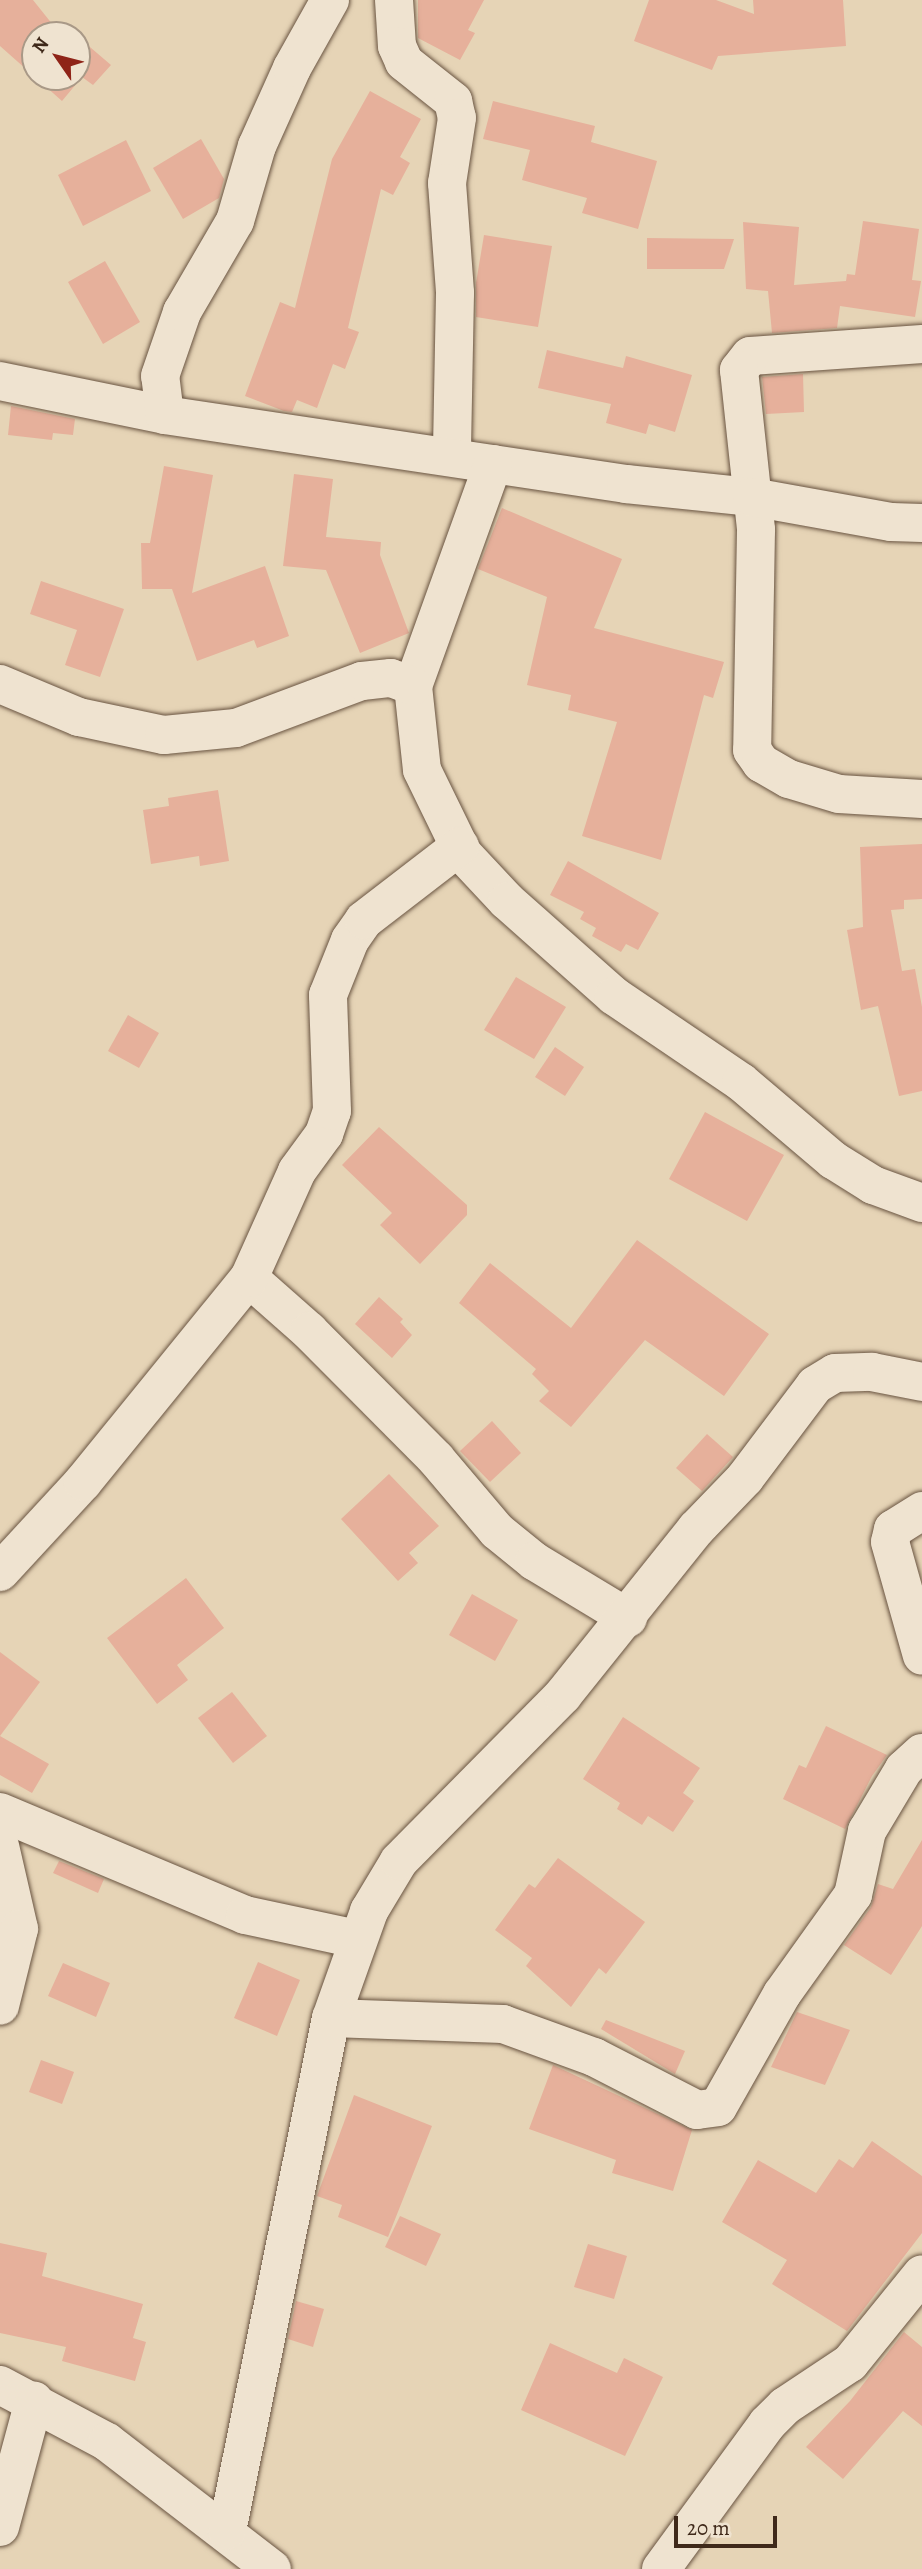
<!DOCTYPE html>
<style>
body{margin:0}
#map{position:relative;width:922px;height:2569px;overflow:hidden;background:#e6d4b6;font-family:Alegreya,serif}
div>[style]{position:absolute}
.building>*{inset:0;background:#e6b09b}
.roads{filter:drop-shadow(0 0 2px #695441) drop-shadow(0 0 2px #695441)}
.minor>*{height:38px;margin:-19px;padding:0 19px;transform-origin:19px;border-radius:19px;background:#efe3d0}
span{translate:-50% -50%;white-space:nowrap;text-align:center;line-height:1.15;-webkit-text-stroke:5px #efe3d0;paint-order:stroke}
.north{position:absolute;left:21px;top:21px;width:70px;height:70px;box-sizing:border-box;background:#efe3d0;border:2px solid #a99987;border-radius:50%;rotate:305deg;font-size:19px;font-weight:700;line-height:28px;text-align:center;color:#3f291a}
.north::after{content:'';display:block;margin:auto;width:24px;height:32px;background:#8f2418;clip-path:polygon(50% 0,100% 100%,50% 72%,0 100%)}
.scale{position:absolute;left:674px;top:2516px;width:103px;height:32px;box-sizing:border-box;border:4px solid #3f291a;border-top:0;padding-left:9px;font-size:21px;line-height:24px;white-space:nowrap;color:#3f291a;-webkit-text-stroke:5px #efe3d0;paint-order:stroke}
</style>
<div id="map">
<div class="building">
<div style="clip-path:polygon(0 0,33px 0,61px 35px,35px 35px,35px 77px,77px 77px,77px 36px,111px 65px,93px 85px,82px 77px,62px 101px,0 46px)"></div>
<div style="clip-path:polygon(418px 0,484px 0,468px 30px,475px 33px,460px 60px,418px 38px)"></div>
<div style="clip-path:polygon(649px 0,716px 0,754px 14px,753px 0,843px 0,846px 46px,718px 56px,712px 70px,634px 41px)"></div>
<div style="clip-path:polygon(370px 91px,421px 119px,400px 157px,410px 163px,393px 195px,381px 189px,348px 328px,359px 332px,345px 369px,333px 364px,317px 408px,297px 400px,292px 412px,284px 411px,245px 396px,280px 302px,295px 308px,332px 159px)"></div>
<div style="clip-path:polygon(493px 101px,595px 126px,591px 142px,657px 161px,638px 229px,582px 213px,587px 198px,522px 180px,530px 150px,483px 139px)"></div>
<div style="clip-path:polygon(201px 139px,224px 179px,219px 198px,183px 219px,153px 168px)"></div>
<div style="clip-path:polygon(126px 140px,151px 191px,83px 226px,58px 175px)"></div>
<div style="clip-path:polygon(863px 221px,919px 229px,912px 280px,921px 281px,915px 317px,840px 306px,837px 328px,772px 333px,768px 291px,746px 289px,743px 222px,799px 227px,794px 285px,846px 281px,847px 274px,855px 275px)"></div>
<div style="clip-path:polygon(484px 235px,552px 246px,538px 327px,476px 317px,476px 283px)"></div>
<div style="clip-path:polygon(647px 238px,734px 239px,724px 269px,647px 269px)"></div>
<div style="clip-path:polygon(105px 261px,140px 322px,103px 344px,68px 282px)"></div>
<div style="clip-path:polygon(547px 350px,623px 368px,626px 356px,692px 375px,675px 432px,649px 424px,646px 434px,606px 423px,611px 404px,538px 388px)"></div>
<div style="clip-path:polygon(803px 374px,804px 412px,766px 414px,762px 377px)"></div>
<div style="clip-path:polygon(11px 406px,75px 419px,73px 435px,53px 433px,52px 440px,8px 435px)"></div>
<div style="clip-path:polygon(164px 466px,213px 475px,192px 593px,265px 566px,289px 636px,257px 648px,254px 640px,197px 661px,172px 589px,142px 589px,141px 543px,150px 543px)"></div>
<div style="clip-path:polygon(294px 474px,333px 479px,326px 537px,381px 542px,380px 555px,409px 633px,360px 653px,326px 570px,283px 566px)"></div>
<div style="clip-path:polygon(502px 508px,622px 559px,594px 628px,724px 662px,713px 698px,704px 695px,661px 860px,582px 836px,617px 722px,568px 710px,571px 695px,527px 685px,547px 597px,478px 569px)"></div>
<div style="clip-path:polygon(41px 581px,124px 609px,100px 677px,65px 665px,77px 630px,30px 614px)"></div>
<div style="clip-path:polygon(218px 790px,229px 861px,200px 866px,199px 856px,151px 864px,143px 810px,169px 806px,168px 798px)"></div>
<div style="clip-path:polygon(922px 844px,922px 899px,904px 900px,904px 909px,891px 910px,902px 971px,915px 969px,922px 1007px,922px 1091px,899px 1096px,878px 1006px,861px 1010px,847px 930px,863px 927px,860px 847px)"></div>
<div style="clip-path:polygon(568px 861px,659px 913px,638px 950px,626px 944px,621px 952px,592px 936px,596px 928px,580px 919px,584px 912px,550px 895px)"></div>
<div style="clip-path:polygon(516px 977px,566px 1007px,534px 1059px,484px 1030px)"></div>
<div style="clip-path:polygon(128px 1015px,159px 1033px,139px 1068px,108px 1051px)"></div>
<div style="clip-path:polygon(555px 1047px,584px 1067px,565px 1096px,535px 1077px)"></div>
<div style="clip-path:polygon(705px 1112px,784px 1155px,747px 1221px,669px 1179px)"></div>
<div style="clip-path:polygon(379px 1127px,467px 1205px,467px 1215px,420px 1264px,380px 1225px,392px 1213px,342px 1165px)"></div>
<div style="clip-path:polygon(637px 1240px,769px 1334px,724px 1396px,645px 1340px,571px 1427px,539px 1401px,549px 1391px,532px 1374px,536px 1369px,459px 1303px,490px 1263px,571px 1328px)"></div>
<div style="clip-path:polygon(379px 1297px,403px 1319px,400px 1322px,412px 1335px,392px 1358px,355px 1324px)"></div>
<div style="clip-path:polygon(492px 1421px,521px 1453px,490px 1482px,460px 1451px)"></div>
<div style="clip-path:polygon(707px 1434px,733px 1457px,702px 1491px,676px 1468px)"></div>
<div style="clip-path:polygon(389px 1474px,439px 1526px,409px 1553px,418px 1563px,398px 1581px,341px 1519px)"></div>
<div style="clip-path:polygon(186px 1578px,224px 1628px,177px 1665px,188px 1680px,157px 1704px,107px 1638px)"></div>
<div style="clip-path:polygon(472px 1594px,518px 1620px,495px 1661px,449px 1635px)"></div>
<div style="clip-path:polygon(0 1652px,40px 1682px,0 1736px)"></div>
<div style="clip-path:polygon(232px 1692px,267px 1736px,233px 1763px,198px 1718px)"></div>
<div style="clip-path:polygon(623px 1717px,700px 1768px,683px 1793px,694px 1801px,673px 1832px,648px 1816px,642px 1825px,617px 1809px,620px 1803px,583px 1779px)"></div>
<div style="clip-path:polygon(826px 1726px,887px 1755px,872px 1776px,845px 1829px,783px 1799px,799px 1765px,806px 1768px)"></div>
<div style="clip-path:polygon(0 1736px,49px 1764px,32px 1793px,0 1775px)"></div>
<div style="clip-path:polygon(922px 1840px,922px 1926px,891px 1975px,844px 1945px,871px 1907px,878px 1884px,893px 1889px)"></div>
<div style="clip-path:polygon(558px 1858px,645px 1922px,606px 1974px,599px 1968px,571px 2007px,526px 1966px,532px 1958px,495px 1930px,529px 1884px,535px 1888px)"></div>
<div style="clip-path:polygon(59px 1861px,104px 1879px,98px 1893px,53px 1873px)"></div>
<div style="clip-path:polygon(258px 1962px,300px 1980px,277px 2036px,234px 2018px)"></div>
<div style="clip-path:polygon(63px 1963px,110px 1983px,96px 2017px,48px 1996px)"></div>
<div style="clip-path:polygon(797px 2012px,850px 2030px,825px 2085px,771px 2067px)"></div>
<div style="clip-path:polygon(606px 2020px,685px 2051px,675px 2074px,601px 2029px)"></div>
<div style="clip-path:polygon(41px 2060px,74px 2072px,62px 2104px,29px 2092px)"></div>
<div style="clip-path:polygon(553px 2065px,692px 2130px,673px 2191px,612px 2173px,616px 2160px,529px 2129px)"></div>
<div style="clip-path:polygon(354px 2095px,432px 2126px,388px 2237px,338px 2217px,342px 2205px,317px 2196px)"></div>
<div style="clip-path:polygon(872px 2141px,922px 2176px,922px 2233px,847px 2331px,772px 2284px,787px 2260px,722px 2222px,758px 2160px,816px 2193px,839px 2159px,853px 2168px)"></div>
<div style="clip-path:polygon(400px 2216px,441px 2234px,426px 2266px,385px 2247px)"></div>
<div style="clip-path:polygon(0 2243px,47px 2253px,42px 2276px,143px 2304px,133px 2338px,146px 2342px,135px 2381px,62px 2361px,66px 2347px,0 2333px)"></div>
<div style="clip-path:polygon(588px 2244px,627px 2256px,614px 2299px,574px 2287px)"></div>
<div style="clip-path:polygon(296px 2301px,324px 2309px,313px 2347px,288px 2339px)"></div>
<div style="clip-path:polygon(904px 2332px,922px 2347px,922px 2426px,903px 2411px,843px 2479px,806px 2447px,850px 2401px)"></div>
<div style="clip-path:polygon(550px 2343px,617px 2373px,624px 2358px,663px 2377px,625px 2456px,521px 2410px)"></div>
</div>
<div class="roads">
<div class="minor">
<div style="left:394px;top:0;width:46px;rotate:86.3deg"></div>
<div style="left:397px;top:46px;width:17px;rotate:66deg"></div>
<div style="left:404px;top:62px;width:63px;rotate:38.5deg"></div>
<div style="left:453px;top:101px;width:17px;rotate:77deg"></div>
<div style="left:457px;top:118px;width:66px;rotate:98.7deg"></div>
<div style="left:447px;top:183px;width:110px;rotate:85.8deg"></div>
<div style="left:455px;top:293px;width:163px;rotate:91.1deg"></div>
<div style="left:922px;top:344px;width:172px;rotate:176deg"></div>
<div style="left:750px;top:356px;width:18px;rotate:128deg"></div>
<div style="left:739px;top:370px;width:161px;rotate:83.9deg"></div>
<div style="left:756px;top:530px;width:220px;rotate:91deg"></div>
<div style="left:752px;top:750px;width:16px;rotate:55deg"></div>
<div style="left:761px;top:763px;width:32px;rotate:30deg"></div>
<div style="left:789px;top:779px;width:52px;rotate:16.7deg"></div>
<div style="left:839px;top:794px;width:83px;rotate:3.4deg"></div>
<div style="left:0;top:381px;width:168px;rotate:11.6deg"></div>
<div style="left:165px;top:415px;width:466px;rotate:8.5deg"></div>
<div style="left:626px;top:484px;width:127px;rotate:5.9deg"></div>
<div style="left:752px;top:497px;width:141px;rotate:10.2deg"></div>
<div style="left:891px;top:522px;width:31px;rotate:2deg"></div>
<div style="left:165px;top:415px;width:39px;rotate:-97deg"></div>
<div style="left:160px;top:376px;width:68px;rotate:-71deg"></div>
<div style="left:182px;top:312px;width:105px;rotate:-59.8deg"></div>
<div style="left:235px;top:221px;width:78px;rotate:-73.7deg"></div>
<div style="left:257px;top:146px;width:85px;rotate:-65.8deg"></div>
<div style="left:292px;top:68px;width:78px;rotate:-60.8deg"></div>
<div style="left:493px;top:464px;width:236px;rotate:109.8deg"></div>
<div style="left:413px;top:686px;width:84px;rotate:83.9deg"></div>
<div style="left:422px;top:770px;width:93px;rotate:64deg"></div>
<div style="left:463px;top:854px;width:64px;rotate:46.9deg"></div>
<div style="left:507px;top:901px;width:143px;rotate:41.6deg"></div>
<div style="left:614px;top:996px;width:153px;rotate:34.1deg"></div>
<div style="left:741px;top:1082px;width:121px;rotate:40.3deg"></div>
<div style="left:833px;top:1160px;width:47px;rotate:32deg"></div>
<div style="left:873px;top:1185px;width:52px;rotate:20.2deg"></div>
<div style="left:0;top:684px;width:86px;rotate:22.7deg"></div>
<div style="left:79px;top:717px;width:87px;rotate:12deg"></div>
<div style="left:164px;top:735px;width:72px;rotate:-5.6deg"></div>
<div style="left:236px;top:728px;width:134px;rotate:-20.5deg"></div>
<div style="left:362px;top:681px;width:29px;rotate:-6deg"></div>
<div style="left:391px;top:678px;width:23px;rotate:20deg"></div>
<div style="left:249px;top:1278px;width:80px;rotate:41.5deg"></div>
<div style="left:309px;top:1331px;width:180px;rotate:45.2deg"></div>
<div style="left:436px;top:1459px;width:94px;rotate:49.7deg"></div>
<div style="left:497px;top:1531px;width:48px;rotate:39deg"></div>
<div style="left:534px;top:1561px;width:110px;rotate:31.2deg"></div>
<div style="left:922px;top:1511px;width:34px;rotate:148deg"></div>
<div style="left:893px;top:1529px;width:13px;rotate:103deg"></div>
<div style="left:890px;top:1542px;width:118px;rotate:74.3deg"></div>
<div style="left:0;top:1572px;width:122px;rotate:-47.3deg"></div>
<div style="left:83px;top:1482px;width:263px;rotate:-50.9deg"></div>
<div style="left:249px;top:1278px;width:117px;rotate:-65.8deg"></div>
<div style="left:297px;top:1171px;width:46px;rotate:-53.9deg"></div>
<div style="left:324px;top:1134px;width:24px;rotate:-71deg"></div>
<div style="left:332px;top:1111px;width:116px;rotate:-92deg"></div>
<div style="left:328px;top:995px;width:59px;rotate:-68.2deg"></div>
<div style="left:350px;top:940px;width:24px;rotate:-55deg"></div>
<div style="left:364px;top:920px;width:121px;rotate:-37.6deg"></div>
<div style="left:0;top:1812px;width:266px;rotate:22.8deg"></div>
<div style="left:245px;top:1915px;width:115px;rotate:12.1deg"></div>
<div style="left:0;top:1846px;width:85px;rotate:77.1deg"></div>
<div style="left:19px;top:1929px;width:79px;rotate:103.9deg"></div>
<div style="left:331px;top:2018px;width:172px;rotate:2deg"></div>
<div style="left:503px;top:2024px;width:97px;rotate:19.9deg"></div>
<div style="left:594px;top:2057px;width:116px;rotate:27.2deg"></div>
<div style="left:697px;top:2110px;width:21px;rotate:-8deg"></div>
<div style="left:718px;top:2107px;width:130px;rotate:-60.5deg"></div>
<div style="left:782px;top:1994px;width:122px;rotate:-54.4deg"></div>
<div style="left:853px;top:1895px;width:66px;rotate:-77.7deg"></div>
<div style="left:867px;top:1831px;width:72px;rotate:-59.2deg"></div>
<div style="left:904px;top:1769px;width:24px;rotate:-42deg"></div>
<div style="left:0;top:2385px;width:121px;rotate:28deg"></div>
<div style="left:107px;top:2442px;width:208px;rotate:37.6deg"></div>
<div style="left:0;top:2527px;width:131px;rotate:-74.9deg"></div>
<div style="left:227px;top:2531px;width:523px;rotate:-78.54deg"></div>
<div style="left:331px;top:2018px;width:114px;rotate:-70.4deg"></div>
<div style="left:369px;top:1911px;width:58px;rotate:-59deg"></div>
<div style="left:399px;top:1861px;width:233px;rotate:-45.3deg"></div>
<div style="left:563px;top:1695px;width:213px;rotate:-51.3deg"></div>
<div style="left:696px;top:1529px;width:71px;rotate:-46.1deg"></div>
<div style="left:745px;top:1478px;width:116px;rotate:-53deg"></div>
<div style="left:815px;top:1385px;width:23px;rotate:-31deg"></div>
<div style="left:835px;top:1373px;width:37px;rotate:-2deg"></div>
<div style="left:872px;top:1372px;width:51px;rotate:11.3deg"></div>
<div style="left:661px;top:2569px;width:180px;rotate:-53.8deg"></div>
<div style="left:767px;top:2424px;width:25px;rotate:-45deg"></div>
<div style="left:785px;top:2406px;width:78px;rotate:-33.5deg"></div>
<div style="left:850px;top:2363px;width:114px;rotate:-51deg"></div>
</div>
</div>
<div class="north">N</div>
<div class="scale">20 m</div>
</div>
